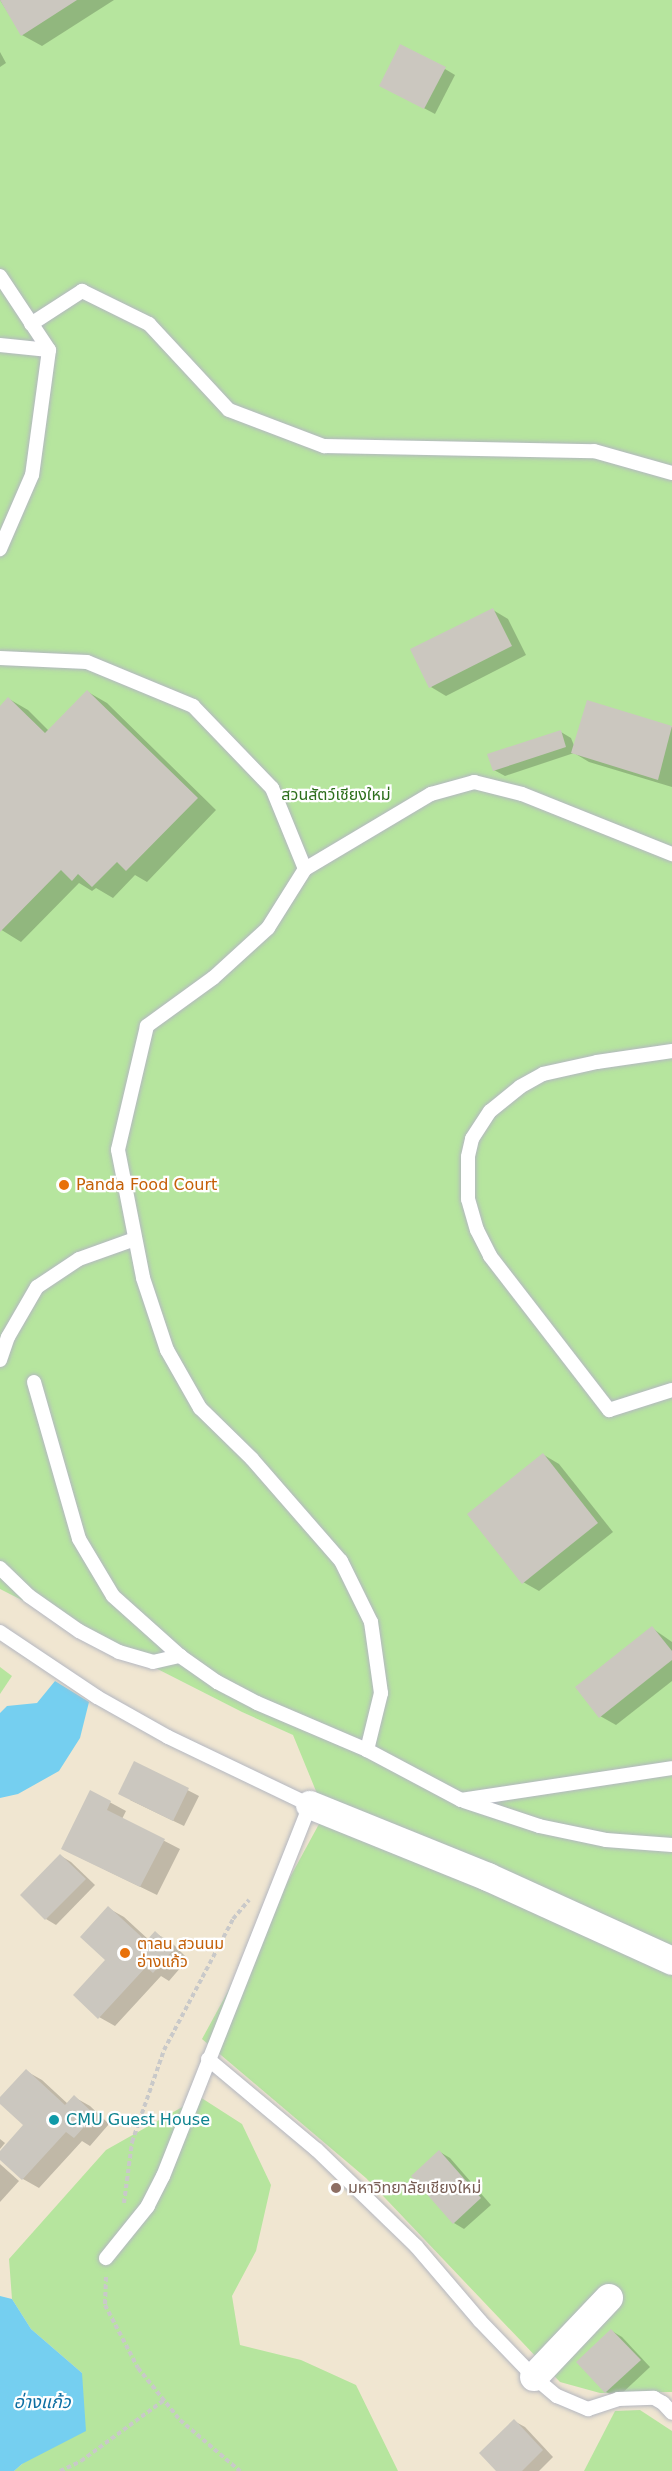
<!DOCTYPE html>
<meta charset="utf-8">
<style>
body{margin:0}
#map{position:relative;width:672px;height:2471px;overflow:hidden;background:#efe9e1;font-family:"DejaVu Sans","Noto Sans Thai",sans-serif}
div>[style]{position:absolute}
.education>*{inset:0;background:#f0e6d1}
.green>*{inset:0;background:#b6e59e}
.water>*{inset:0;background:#75cff0}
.shadow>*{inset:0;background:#0003}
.building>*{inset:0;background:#cbc7bf}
.path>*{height:4px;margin-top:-2px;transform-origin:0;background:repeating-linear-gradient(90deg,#c9c9c9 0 4.5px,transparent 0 7.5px)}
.roads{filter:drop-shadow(0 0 2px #b4b7c1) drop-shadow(0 0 2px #b4b7c1)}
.service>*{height:14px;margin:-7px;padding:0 7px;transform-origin:7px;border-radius:7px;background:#fff}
.minor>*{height:28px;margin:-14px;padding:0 14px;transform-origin:14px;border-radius:14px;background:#fff}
.dots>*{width:16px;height:16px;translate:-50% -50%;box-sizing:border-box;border:3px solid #fff;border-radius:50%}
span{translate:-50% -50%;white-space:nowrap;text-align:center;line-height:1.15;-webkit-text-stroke:4.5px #fff;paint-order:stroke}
.park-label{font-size:16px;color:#2c6e1b}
.food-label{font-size:16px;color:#c56008}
.left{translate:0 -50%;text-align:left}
.culture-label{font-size:16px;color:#0d838f}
.education-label{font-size:16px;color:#785e54}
.water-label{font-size:18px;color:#0d6fa3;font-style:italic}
</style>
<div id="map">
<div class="education">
<div style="clip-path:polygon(0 1589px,242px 1712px,672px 1905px,672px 2471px,0 2471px)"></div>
</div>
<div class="green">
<div style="clip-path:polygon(0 0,672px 0,672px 2392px,600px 2393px,560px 2382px,366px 2178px,202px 2039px,325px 1813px,293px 1735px,242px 1712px,0 1589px)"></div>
<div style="clip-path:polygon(0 1667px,12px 1676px,0 1694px)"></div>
<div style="clip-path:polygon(200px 2097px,242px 2124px,271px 2185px,256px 2251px,232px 2296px,240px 2345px,301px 2360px,356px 2385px,398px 2471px,14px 2471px,22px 2464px,82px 2373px,31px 2329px,12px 2299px,9px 2259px,106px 2150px)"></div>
<div style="clip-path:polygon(640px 2410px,672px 2431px,672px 2471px,584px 2471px,615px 2411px)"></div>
</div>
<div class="water">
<div style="clip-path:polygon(55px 1681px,89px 1702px,80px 1738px,59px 1771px,18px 1794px,0 1798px,0 1713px,7px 1706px,37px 1703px)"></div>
<div style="clip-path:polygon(0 2296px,12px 2299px,31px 2329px,82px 2373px,86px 2431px,22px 2464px,14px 2471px,0 2471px)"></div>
</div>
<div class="shadow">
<div style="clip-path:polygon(0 0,114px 0,42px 46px,22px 35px)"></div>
<div style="clip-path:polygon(0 52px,6px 63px,0 67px)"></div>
<div style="clip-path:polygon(445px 69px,455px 75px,435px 114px,392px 91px)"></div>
<div style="clip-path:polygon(493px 610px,508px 619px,526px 655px,446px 696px,431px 687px)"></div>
<div style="clip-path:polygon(88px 692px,107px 703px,216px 810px,147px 882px,135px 875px,113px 898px,96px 888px,92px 891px,79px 883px,21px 942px,0 929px,0 708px,9px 699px,28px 710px,49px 731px)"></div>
<div style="clip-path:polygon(588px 702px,672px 727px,672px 787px,589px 762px,574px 753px,505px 776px,494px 770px,561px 732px,571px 738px,575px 748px)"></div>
<div style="clip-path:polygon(544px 1455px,559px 1464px,613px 1532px,539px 1591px,523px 1582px)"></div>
<div style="clip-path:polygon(652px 1628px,672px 1642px,672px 1681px,616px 1725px,600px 1716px)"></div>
<div style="clip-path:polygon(135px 1763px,199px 1796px,184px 1826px,130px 1800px)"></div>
<div style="clip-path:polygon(91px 1792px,126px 1811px,122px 1819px,180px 1849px,157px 1895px,79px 1857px)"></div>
<div style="clip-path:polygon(61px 1856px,71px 1862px,95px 1885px,56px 1925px,46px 1919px)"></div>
<div style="clip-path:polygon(108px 1908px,124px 1917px,149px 1940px,155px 1933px,171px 1942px,188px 1959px,169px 1981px,161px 1976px,115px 2026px,99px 2017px,108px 1959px)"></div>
<div style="clip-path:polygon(26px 2071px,42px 2080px,68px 2104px,74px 2097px,90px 2106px,109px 2124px,90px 2146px,82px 2141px,39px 2188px,23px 2179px,0 2158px,0 2153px,25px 2125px,0 2100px)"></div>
<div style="clip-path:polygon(0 2139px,5px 2143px,0 2149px)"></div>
<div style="clip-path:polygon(440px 2152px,450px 2158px,491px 2205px,464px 2229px,454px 2223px)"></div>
<div style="clip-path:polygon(0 2164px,19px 2181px,0 2202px)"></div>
<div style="clip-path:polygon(612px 2331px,622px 2337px,650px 2367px,617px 2398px,606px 2392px,579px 2363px)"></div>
<div style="clip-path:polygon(514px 2421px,525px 2427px,553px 2457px,539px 2471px,498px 2471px)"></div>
</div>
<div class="building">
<div style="clip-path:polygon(0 0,77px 0,21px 36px)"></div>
<div style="clip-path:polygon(400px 44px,446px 67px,424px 109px,379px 86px)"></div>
<div style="clip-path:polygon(493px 608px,512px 646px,429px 688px,410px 649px)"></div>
<div style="clip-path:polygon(87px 690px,198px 798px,126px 871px,117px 862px,92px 887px,78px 874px,72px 881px,61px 870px,0 932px,0 706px,8px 697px,45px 733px)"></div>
<div style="clip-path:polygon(587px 700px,672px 726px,658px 780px,571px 753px)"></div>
<div style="clip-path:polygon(561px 730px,566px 747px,493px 771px,487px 754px)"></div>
<div style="clip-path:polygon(543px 1453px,598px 1523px,522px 1584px,467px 1514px)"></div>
<div style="clip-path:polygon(652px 1626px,672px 1651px,672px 1660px,599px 1718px,575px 1687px)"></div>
<div style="clip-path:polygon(134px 1761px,189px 1788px,173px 1821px,118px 1794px)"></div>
<div style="clip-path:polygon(90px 1790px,111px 1801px,107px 1810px,165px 1839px,140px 1887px,61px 1849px)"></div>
<div style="clip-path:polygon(60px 1854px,86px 1879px,45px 1920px,20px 1895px)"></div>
<div style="clip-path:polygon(108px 1906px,146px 1941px,155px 1931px,174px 1949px,153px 1973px,146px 1967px,98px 2019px,73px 1995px,105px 1960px,80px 1937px)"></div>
<div style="clip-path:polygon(26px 2069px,65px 2105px,74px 2095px,95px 2115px,74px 2138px,66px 2132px,22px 2180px,0 2160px,0 2151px,23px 2125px,0 2104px,0 2097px)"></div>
<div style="clip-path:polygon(439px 2150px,481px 2198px,453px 2224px,411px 2176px)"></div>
<div style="clip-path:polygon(611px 2329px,641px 2360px,605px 2393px,576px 2362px)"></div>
<div style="clip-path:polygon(514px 2419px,543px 2450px,522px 2471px,496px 2471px,479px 2453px)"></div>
</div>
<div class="path">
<div style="left:124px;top:2203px;width:62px;rotate:-82.5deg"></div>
<div style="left:132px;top:2142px;width:97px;rotate:-70.8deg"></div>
<div style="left:164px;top:2050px;width:148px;rotate:-62.2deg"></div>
<div style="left:233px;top:1919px;width:25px;rotate:-50deg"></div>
<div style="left:106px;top:2277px;width:28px;rotate:92deg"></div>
<div style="left:105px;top:2305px;width:71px;rotate:62.4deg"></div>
<div style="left:138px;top:2368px;width:67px;rotate:51.1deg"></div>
<div style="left:180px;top:2420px;width:79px;rotate:40.4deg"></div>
<div style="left:60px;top:2471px;width:23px;rotate:-25deg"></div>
<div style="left:81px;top:2461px;width:103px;rotate:-36.3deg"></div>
</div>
<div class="roads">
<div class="service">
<div style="left:0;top:276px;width:89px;rotate:56.5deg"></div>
<div style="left:49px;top:350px;width:126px;rotate:97.7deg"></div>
<div style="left:32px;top:475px;width:81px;rotate:113.4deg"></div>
<div style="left:31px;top:324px;width:61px;rotate:-32.9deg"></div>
<div style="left:82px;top:291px;width:75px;rotate:26.2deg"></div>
<div style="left:149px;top:324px;width:117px;rotate:47.1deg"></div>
<div style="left:229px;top:410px;width:102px;rotate:20.8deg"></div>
<div style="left:324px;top:446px;width:270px;rotate:1.1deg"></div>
<div style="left:594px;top:451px;width:81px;rotate:15.8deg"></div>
<div style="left:0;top:345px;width:49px;rotate:5.8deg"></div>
<div style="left:0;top:658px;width:87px;rotate:2.6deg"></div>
<div style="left:87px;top:662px;width:115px;rotate:22.5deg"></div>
<div style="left:193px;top:706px;width:114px;rotate:46.1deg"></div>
<div style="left:272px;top:788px;width:87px;rotate:67.8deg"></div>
<div style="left:305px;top:869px;width:70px;rotate:122.1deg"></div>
<div style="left:268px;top:928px;width:74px;rotate:137.7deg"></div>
<div style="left:213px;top:978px;width:82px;rotate:144deg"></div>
<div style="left:147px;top:1026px;width:127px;rotate:103.2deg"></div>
<div style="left:118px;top:1150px;width:130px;rotate:78.9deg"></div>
<div style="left:143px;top:1278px;width:76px;rotate:71.6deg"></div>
<div style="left:167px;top:1350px;width:67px;rotate:60.4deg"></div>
<div style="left:200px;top:1408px;width:73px;rotate:44.4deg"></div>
<div style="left:252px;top:1459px;width:135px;rotate:48.9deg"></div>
<div style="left:341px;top:1561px;width:68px;rotate:63.8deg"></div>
<div style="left:371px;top:1622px;width:72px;rotate:82deg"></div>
<div style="left:381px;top:1693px;width:59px;rotate:103.8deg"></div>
<div style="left:367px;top:1750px;width:106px;rotate:28deg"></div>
<div style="left:461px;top:1800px;width:213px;rotate:-8.6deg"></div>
<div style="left:305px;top:869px;width:147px;rotate:-30.8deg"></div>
<div style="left:431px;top:794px;width:45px;rotate:-15.6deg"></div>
<div style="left:474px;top:782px;width:49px;rotate:14deg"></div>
<div style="left:522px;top:794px;width:162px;rotate:21.8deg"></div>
<div style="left:672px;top:1051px;width:76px;rotate:171.7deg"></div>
<div style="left:597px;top:1062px;width:55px;rotate:167.5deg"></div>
<div style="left:543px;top:1074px;width:26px;rotate:151deg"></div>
<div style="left:520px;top:1087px;width:38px;rotate:141deg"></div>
<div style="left:490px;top:1111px;width:33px;rotate:123deg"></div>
<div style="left:472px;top:1139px;width:18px;rotate:103deg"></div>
<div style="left:468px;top:1157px;width:42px;rotate:90deg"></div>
<div style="left:468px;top:1199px;width:32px;rotate:74deg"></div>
<div style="left:477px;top:1230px;width:29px;rotate:63deg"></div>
<div style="left:490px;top:1256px;width:195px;rotate:52.3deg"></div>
<div style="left:609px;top:1410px;width:66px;rotate:-17.6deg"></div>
<div style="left:0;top:1360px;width:24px;rotate:-71deg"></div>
<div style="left:8px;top:1337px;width:58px;rotate:-59.9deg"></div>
<div style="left:37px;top:1287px;width:50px;rotate:-33.7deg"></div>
<div style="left:79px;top:1259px;width:59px;rotate:-19.7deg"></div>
<div style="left:34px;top:1382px;width:163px;rotate:74deg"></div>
<div style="left:79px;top:1539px;width:66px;rotate:59.2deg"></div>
<div style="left:113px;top:1596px;width:90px;rotate:41.8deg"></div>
<div style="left:180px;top:1656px;width:45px;rotate:35.1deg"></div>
<div style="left:217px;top:1682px;width:45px;rotate:27.7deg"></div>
<div style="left:257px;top:1703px;width:120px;rotate:23.1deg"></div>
<div style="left:0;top:1568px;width:40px;rotate:44deg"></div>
<div style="left:29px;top:1596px;width:61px;rotate:35deg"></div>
<div style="left:79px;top:1631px;width:45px;rotate:27.7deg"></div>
<div style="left:119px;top:1652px;width:35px;rotate:16deg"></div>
<div style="left:153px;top:1662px;width:28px;rotate:-13deg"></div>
<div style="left:0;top:1632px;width:117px;rotate:33.8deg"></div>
<div style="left:97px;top:1697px;width:81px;rotate:29.4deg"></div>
<div style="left:168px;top:1737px;width:157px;rotate:25.6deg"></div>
<div style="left:310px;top:1805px;width:399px;rotate:111.6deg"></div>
<div style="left:163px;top:2176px;width:34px;rotate:117deg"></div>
<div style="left:148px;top:2206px;width:67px;rotate:128.9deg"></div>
<div style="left:464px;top:1801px;width:79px;rotate:18.4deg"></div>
<div style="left:539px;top:1826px;width:68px;rotate:11.8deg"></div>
<div style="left:606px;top:1840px;width:66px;rotate:4.3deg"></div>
<div style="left:208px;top:2059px;width:142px;rotate:39.9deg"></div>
<div style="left:317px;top:2150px;width:138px;rotate:44.1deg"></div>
<div style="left:416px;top:2246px;width:99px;rotate:49.5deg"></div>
<div style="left:480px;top:2321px;width:78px;rotate:46deg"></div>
<div style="left:534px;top:2377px;width:30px;rotate:40deg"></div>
<div style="left:557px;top:2396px;width:34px;rotate:23deg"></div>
<div style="left:588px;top:2409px;width:32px;rotate:-18deg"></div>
<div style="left:618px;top:2399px;width:36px;rotate:-2deg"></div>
<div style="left:654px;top:2398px;width:10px;rotate:29deg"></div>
<div style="left:663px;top:2403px;width:13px;rotate:48deg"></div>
</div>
<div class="minor">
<div style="left:310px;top:1805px;width:192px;rotate:22deg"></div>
<div style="left:488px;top:1877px;width:202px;rotate:24.5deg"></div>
<div style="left:534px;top:2377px;width:109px;rotate:-46.5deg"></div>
</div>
</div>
<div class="dots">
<div style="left:64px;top:1185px;background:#e8710a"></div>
<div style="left:125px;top:1953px;background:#e8710a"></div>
<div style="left:54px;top:2120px;background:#0f9aa8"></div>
<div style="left:336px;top:2188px;background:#8d6e63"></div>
</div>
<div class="park-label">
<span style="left:336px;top:795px">สวนสัตว์เชียงใหม่</span>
</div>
<div class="food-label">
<span class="left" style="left:76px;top:1185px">Panda Food Court</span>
<span class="left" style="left:137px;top:1953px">ตาลน สวนนม<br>อ่างแก้ว</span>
</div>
<div class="culture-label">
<span class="left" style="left:66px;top:2120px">CMU Guest House</span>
</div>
<div class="education-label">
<span class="left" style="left:348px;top:2188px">มหาวิทยาลัยเชียงใหม่</span>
</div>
<div class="water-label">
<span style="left:42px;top:2402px">อ่างแก้ว</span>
</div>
</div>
